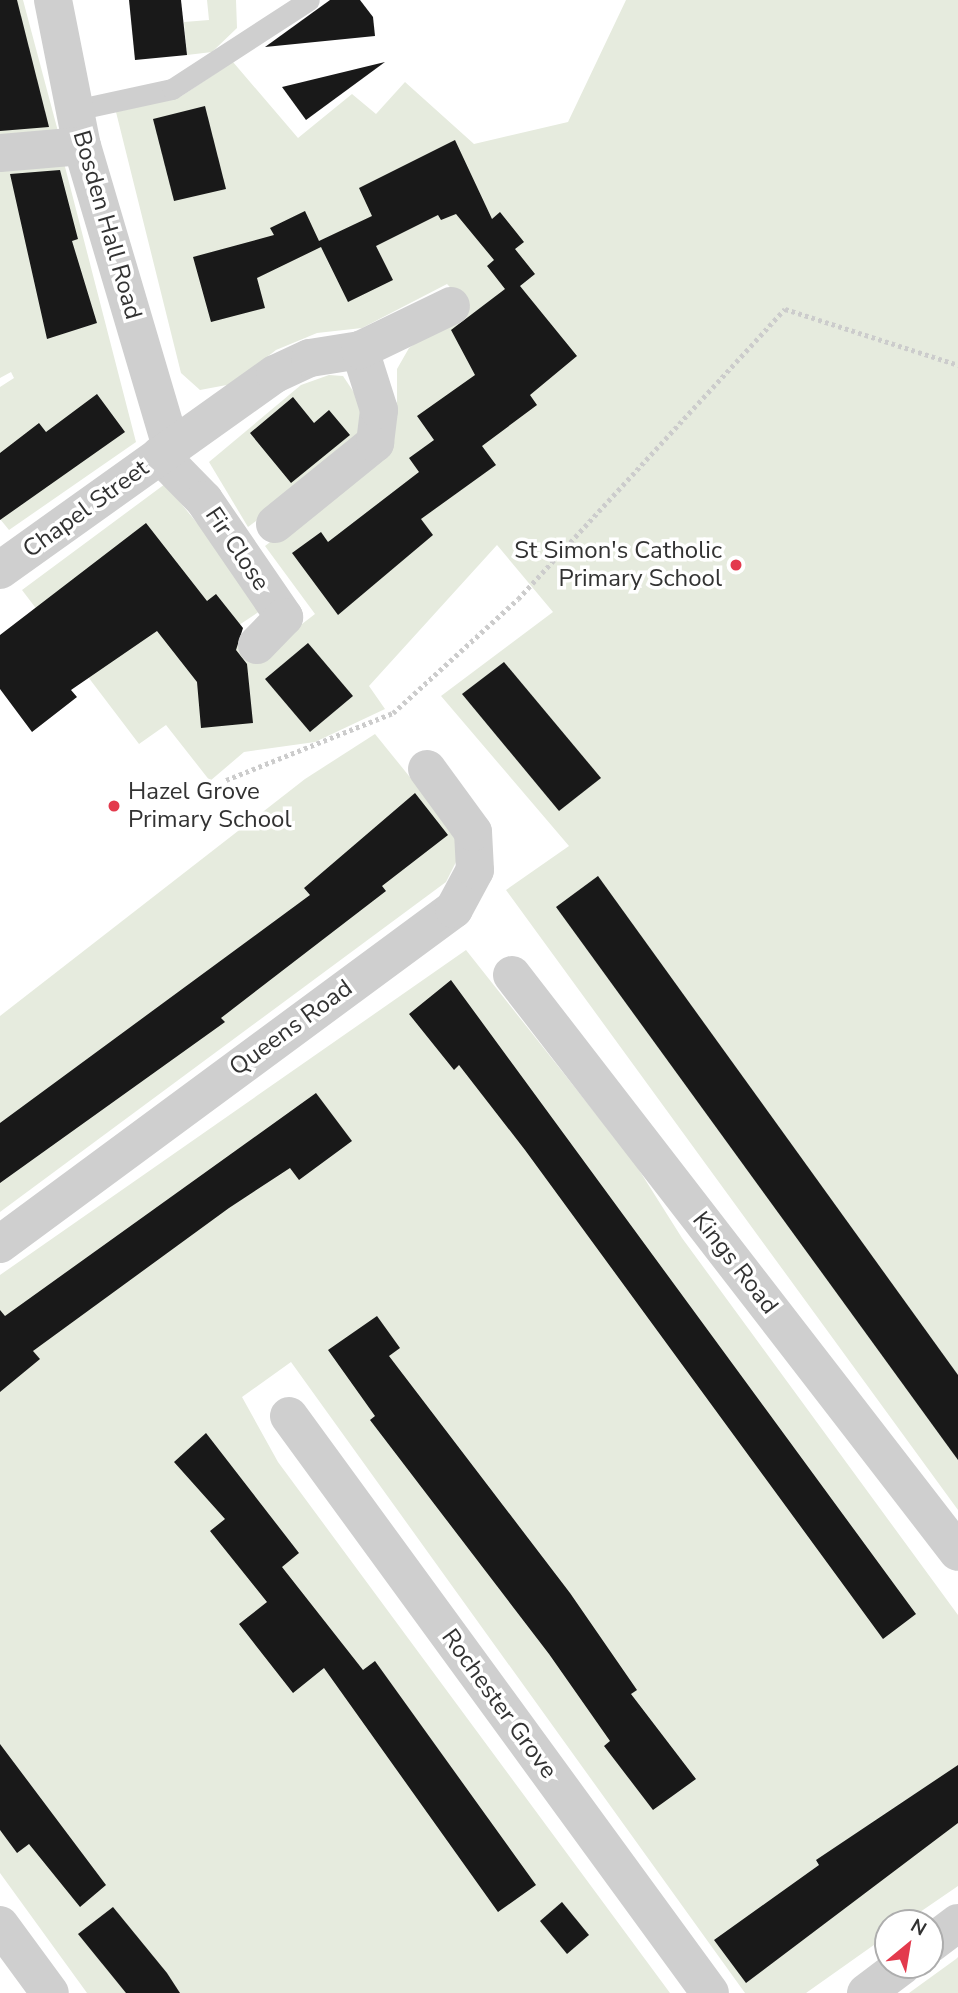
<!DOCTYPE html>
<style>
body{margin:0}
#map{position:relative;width:958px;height:1993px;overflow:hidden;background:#fff;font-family:"Nunito Sans",sans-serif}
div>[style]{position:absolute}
.green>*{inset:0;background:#e6ebde}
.building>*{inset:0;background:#191919}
.path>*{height:4.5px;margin-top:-2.25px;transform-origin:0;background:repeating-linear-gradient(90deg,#ccc 0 3.5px,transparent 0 7px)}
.lane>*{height:21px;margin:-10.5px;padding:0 10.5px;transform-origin:10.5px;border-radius:10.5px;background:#cfcfcf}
.street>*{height:38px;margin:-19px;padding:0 19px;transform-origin:19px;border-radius:19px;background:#cfcfcf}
.dots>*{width:19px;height:19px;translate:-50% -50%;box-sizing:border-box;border:4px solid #fff;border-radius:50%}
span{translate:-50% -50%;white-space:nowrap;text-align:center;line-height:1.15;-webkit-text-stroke:7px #fff;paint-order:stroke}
.street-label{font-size:24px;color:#323232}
.poi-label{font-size:24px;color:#323232}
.right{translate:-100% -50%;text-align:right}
.left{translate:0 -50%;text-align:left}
.north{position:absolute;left:874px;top:1909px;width:70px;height:70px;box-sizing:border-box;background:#fff;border:2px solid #adadad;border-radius:50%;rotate:30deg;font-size:19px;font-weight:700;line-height:28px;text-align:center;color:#323232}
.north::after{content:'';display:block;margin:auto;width:24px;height:32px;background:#e33a4d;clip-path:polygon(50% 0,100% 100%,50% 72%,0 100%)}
</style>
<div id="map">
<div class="green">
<div style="clip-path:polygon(0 0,23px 0,60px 139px,0 142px)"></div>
<div style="clip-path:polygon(207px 0,236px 0,237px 28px,212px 52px,187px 55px,184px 22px,209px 20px)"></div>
<div style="clip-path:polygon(626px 0,958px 0,958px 1510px,506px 890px,569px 846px,441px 696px,553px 612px,497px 545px,369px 686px,385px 709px,315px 742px,244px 752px,210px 781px,166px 725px,139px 744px,22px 590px,165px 484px,266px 607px,230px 631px,258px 658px,315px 614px,265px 546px,331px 496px,397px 408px,397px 369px,409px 348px,468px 306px,447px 284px,362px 328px,317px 333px,276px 350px,232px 384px,200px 390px,181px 373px,116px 112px,180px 97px,233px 62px,298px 138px,352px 94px,376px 114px,405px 82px,474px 144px,568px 122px)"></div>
<div style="clip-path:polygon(63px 159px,136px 442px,9px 530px,0 519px,0 387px,14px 378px,11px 372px,0 378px,0 166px)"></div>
<div style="clip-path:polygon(329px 375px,343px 376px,367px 412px,364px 439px,248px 527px,209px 462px,301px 385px)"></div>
<div style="clip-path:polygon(375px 734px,456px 834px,460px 854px,446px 882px,0 1212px,0 1016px,305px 779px)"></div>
<div style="clip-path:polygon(466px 950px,634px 1162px,682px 1238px,958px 1615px,958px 1886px,904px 1923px,888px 1923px,888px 1935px,806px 1993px,745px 1993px,291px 1362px,242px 1397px,278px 1462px,670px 1993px,87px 1993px,0 1873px,0 1275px)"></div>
<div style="clip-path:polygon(958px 1957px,958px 1993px,909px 1993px,956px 1959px)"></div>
</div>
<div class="building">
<div style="clip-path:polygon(0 0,17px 0,49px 127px,0 131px)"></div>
<div style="clip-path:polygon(129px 0,181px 0,187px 55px,135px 60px)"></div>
<div style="clip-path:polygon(330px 0,360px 0,373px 17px,375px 36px,265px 47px)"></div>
<div style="clip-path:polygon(385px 62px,306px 120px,282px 87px)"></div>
<div style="clip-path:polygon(205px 106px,226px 189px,174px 201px,153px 119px)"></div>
<div style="clip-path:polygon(455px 140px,492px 219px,500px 212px,524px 242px,515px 249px,535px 274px,520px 286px,577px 356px,530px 395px,537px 405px,482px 446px,496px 465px,421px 519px,433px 535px,338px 615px,292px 553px,321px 532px,328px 542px,419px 472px,409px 458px,434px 440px,417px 416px,475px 375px,451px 330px,505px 289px,487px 266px,494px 260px,456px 214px,441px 220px,438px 215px,376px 246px,393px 280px,348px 302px,321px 247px,257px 278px,265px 308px,211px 322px,193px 257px,274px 235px,270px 228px,305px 211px,319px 241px,372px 216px,359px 188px)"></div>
<div style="clip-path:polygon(60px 170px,78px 239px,72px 241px,97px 323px,47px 339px,10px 174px)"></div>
<div style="clip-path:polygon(97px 394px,125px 432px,0 520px,0 453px,39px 423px,46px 432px)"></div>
<div style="clip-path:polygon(293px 397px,314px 423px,329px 410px,350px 435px,291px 483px,250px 433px)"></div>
<div style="clip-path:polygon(146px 523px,207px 601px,216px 594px,243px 628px,236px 650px,247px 664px,253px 723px,201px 728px,197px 682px,157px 631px,71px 690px,77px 697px,32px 732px,0 689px,0 635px)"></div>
<div style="clip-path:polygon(308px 643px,353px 696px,310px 732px,265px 679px)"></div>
<div style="clip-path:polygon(504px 662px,601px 778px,559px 811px,462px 694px)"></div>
<div style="clip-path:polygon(415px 793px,448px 835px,382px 886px,386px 891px,221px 1018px,225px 1022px,0 1183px,0 1123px,310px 895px,304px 888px)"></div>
<div style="clip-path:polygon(598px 876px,958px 1375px,958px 1460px,556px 907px)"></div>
<div style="clip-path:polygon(451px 980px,916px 1614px,883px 1639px,525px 1150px,459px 1065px,454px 1070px,409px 1014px)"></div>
<div style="clip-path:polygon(316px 1093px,352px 1141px,299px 1180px,290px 1168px,229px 1208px,33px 1351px,40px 1359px,0 1392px,0 1310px,5px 1316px)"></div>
<div style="clip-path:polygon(377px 1316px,400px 1348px,389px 1356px,570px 1593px,637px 1690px,631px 1694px,696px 1779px,653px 1810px,604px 1746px,610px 1741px,549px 1654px,370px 1420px,375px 1416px,328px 1350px)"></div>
<div style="clip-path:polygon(206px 1433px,299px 1553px,282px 1567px,363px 1670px,375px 1661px,536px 1885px,498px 1912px,324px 1668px,293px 1693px,239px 1624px,267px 1602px,210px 1531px,225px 1519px,174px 1462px)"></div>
<div style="clip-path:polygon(0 1744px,106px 1885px,80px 1907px,29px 1844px,17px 1853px,0 1830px)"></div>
<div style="clip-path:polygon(958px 1765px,958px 1823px,746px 1983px,714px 1940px,819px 1865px,816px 1860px)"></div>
<div style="clip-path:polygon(562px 1902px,589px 1935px,567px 1954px,540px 1921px)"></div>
<div style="clip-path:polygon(113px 1907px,167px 1973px,180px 1993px,126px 1993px,78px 1934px)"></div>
</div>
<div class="path">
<div style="left:226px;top:780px;width:180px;rotate:-21.9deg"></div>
<div style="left:393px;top:713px;width:169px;rotate:-42.4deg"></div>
<div style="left:518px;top:599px;width:394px;rotate:-47.4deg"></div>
<div style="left:785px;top:309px;width:182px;rotate:17.9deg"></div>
</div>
<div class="lane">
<div style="left:75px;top:110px;width:99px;rotate:-12.2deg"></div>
<div style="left:172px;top:89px;width:163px;rotate:-33deg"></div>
</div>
<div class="street">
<div style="left:53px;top:0;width:149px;rotate:78.8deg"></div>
<div style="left:82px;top:146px;width:314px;rotate:73.5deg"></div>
<div style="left:0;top:153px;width:82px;rotate:-4.9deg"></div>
<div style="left:160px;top:455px;width:63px;rotate:45.6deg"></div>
<div style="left:204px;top:500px;width:142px;rotate:55.6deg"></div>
<div style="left:284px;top:617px;width:39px;rotate:134deg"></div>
<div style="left:275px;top:524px;width:129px;rotate:-39deg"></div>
<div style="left:375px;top:443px;width:33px;rotate:-83deg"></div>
<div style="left:379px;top:410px;width:63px;rotate:-107.6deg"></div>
<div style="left:0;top:570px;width:338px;rotate:-35.5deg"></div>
<div style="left:275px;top:374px;width:38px;rotate:-25deg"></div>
<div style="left:310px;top:358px;width:51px;rotate:-9.1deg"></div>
<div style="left:360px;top:350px;width:101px;rotate:-25.8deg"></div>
<div style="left:512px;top:975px;width:729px;rotate:52.3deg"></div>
<div style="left:0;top:1244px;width:564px;rotate:-36.42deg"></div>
<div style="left:454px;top:909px;width:44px;rotate:-61.7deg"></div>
<div style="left:475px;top:870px;width:38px;rotate:-93deg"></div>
<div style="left:473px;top:832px;width:78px;rotate:-126.1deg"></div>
<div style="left:289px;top:1416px;width:714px;rotate:53.88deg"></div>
<div style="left:0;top:1925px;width:84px;rotate:53.7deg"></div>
<div style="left:930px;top:1944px;width:35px;rotate:-37deg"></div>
<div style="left:866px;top:1993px;width:46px;rotate:-37.1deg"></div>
</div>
<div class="dots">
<div style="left:736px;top:565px;background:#e33a4d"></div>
<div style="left:114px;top:806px;background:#e33a4d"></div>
</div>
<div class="street-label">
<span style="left:107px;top:225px;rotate:74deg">Bosden Hall Road</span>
<span style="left:86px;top:509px;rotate:-36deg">Chapel Street</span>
<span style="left:237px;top:549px;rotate:56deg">Fir Close</span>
<span style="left:291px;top:1028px;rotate:-36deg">Queens Road</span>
<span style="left:735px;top:1263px;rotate:52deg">Kings Road</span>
<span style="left:499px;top:1704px;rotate:54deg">Rochester Grove</span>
</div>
<div class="poi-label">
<span class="right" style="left:722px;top:565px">St Simon's Catholic<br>Primary School</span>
<span class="left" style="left:128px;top:806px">Hazel Grove<br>Primary School</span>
</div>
<div class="north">N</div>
</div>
